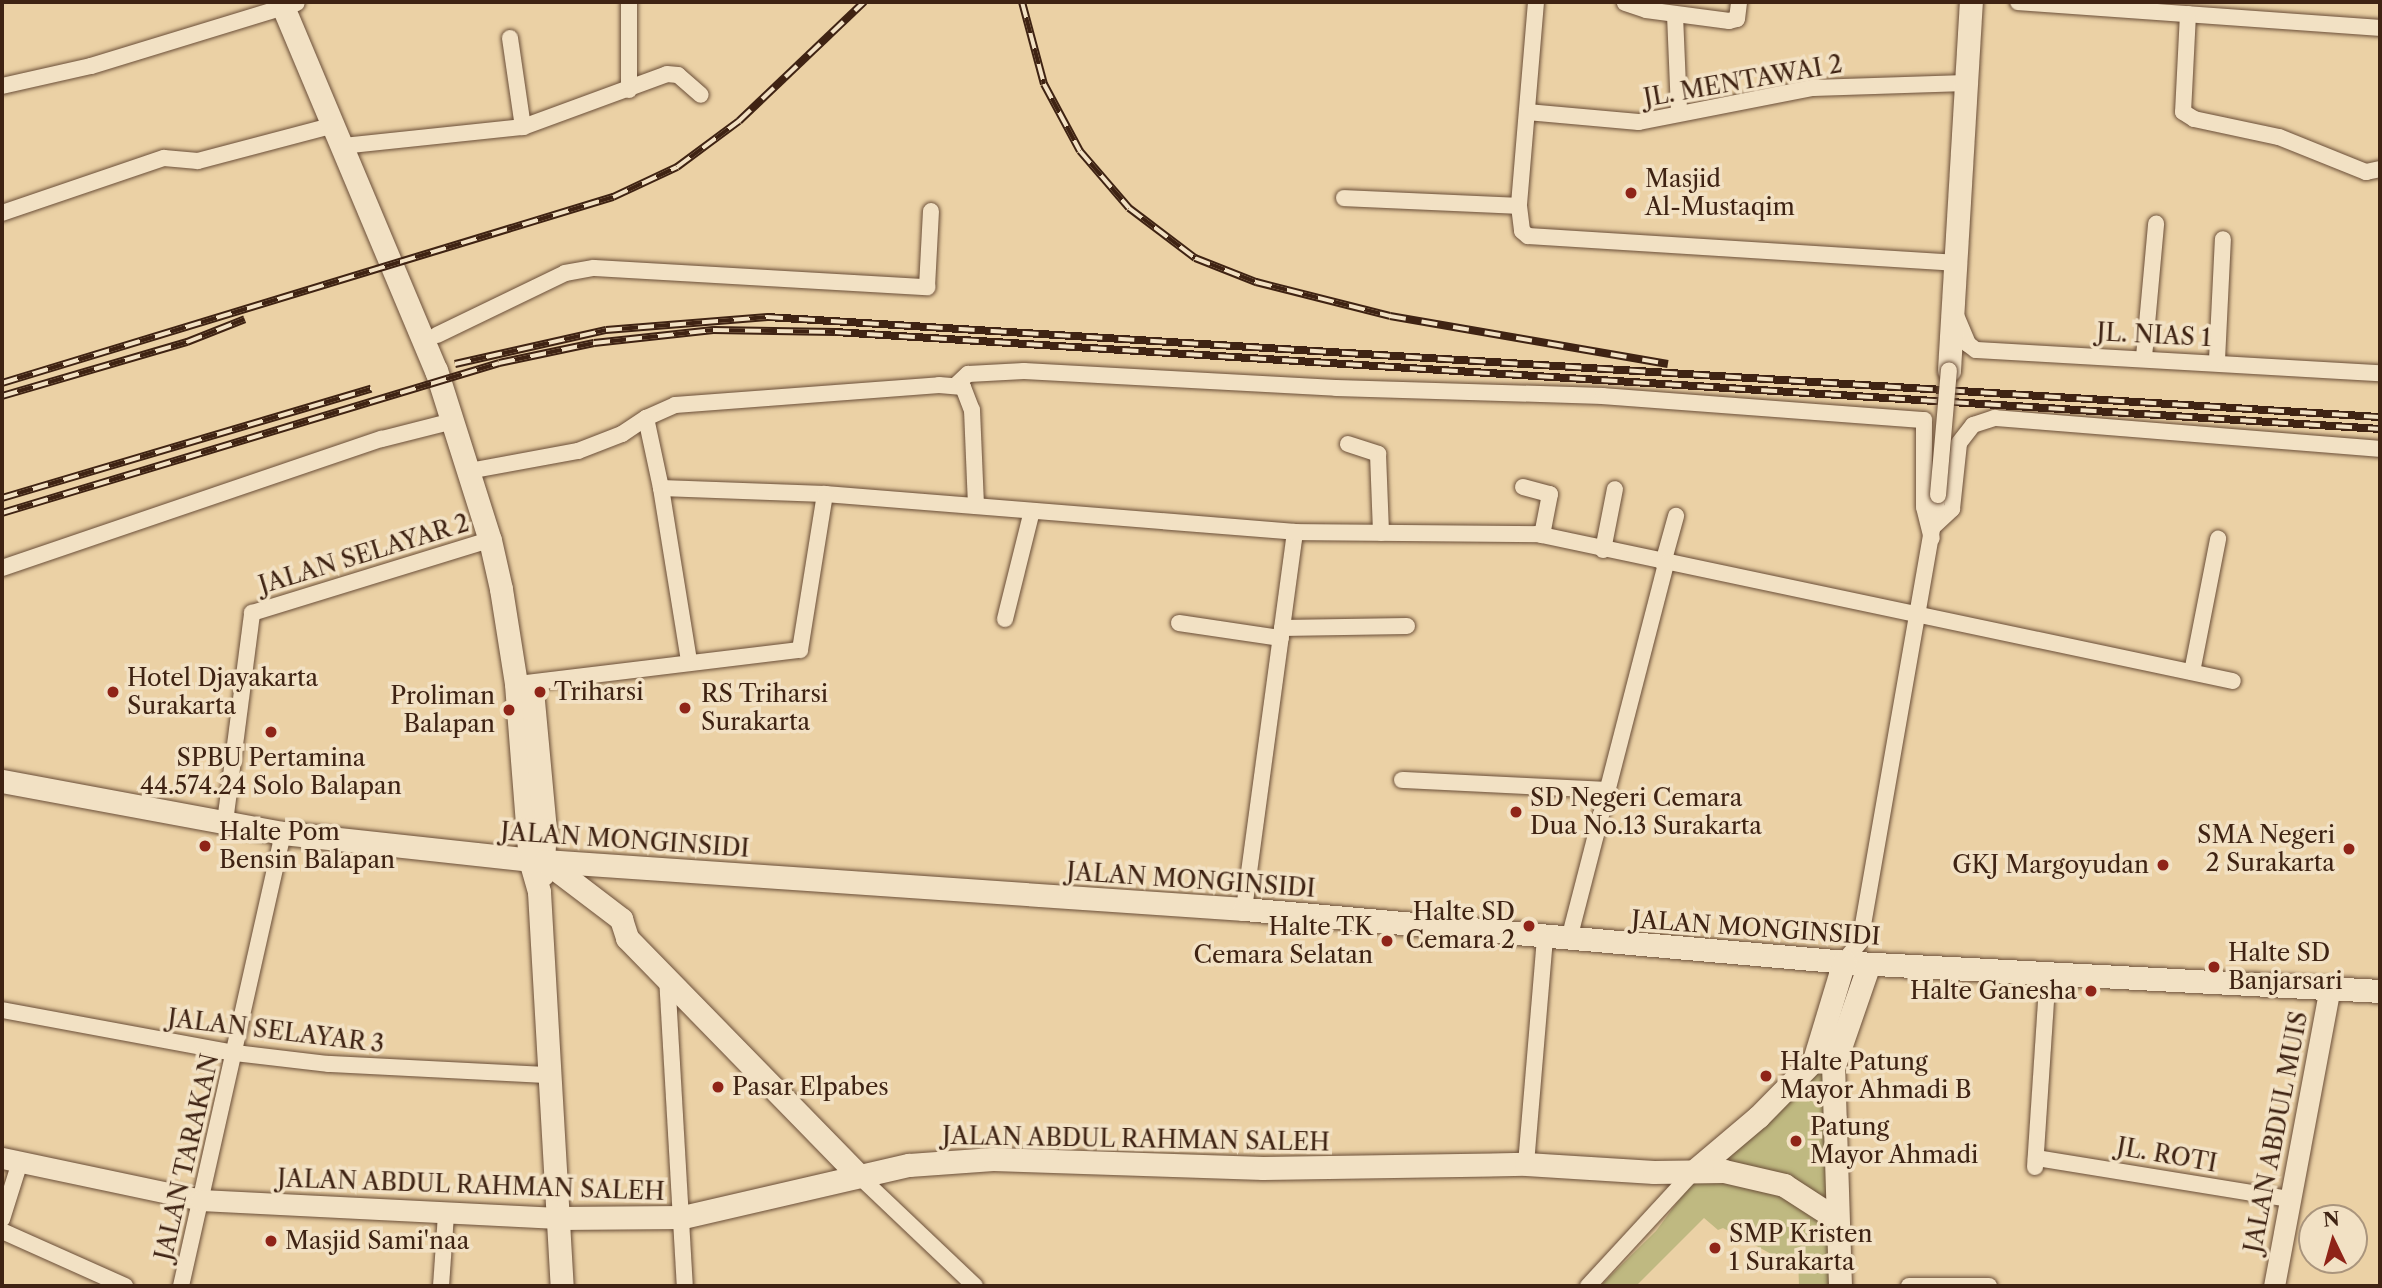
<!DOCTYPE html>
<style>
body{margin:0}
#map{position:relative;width:2382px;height:1288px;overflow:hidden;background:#ebd1a5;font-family:"Libre Caslon Text",serif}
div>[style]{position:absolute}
.green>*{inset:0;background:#bfb981}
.roads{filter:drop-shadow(0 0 2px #6a4e38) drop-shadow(0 0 2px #6a4e38)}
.minor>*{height:16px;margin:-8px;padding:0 8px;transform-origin:8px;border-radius:8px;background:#f2e1c4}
.tertiary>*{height:21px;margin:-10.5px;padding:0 10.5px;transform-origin:10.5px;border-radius:10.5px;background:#f2e1c4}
.secondary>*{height:23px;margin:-11.5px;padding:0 11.5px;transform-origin:11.5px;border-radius:11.5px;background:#f2e1c4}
.rail>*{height:8px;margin-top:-4px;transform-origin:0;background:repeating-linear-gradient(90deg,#f2e1c4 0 16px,#3f2313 0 32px);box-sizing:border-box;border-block:2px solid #3f2313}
.bridges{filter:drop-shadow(0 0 2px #6a4e38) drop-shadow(0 0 2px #6a4e38)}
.minor-bridge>*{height:16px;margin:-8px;padding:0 8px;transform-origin:8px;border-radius:8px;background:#f2e1c4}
.dots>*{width:19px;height:19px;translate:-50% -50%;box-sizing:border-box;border:4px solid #f2e1c4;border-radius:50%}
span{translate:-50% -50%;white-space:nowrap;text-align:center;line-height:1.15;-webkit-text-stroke:7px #f2e1c4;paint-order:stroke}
.street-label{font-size:24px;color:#3f2313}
.poi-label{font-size:24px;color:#3f2313}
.left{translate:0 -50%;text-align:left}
.right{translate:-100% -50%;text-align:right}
.frame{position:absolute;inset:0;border:4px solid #3f2313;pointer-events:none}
.north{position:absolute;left:2298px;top:1204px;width:70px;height:70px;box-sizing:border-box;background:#f2e1c4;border:2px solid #aa957d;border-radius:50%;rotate:355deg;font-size:19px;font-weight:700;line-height:28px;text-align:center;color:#3f2313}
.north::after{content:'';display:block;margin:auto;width:24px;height:32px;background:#8f2418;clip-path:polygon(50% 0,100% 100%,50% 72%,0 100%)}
</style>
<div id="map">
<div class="green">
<div style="clip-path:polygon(1822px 1060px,1831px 1210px,1701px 1169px)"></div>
<div style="clip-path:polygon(1696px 1177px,1778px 1192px,1830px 1223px,1836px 1286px,1799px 1286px,1798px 1257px,1775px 1256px,1723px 1228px,1718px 1230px,1704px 1218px,1636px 1286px,1600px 1286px,1656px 1231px)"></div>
</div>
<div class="roads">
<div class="minor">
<div style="left:629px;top:2px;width:88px;rotate:90deg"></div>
<div style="left:1536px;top:2px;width:205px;rotate:94.8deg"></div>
<div style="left:1519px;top:206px;width:25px;rotate:83deg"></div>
<div style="left:1522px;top:231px;width:8px;rotate:40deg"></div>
<div style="left:1528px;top:236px;width:427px;rotate:3.6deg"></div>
<div style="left:2018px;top:2px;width:363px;rotate:4.1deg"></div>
<div style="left:1625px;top:3px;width:22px;rotate:18deg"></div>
<div style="left:1646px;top:10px;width:84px;rotate:7.5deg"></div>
<div style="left:1729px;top:21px;width:8px;rotate:-14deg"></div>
<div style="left:1737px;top:19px;width:17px;rotate:-83deg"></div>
<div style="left:2188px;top:14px;width:98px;rotate:92.9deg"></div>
<div style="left:2183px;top:112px;width:13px;rotate:32deg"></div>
<div style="left:2194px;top:119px;width:87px;rotate:12deg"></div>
<div style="left:2279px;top:137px;width:94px;rotate:21.9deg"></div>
<div style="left:2366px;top:172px;width:14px;rotate:-12deg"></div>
<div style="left:1675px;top:15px;width:97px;rotate:87.6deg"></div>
<div style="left:510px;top:38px;width:90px;rotate:81.7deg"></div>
<div style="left:2px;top:86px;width:91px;rotate:-12.7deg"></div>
<div style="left:91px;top:66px;width:215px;rotate:-17deg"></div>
<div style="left:1527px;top:112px;width:112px;rotate:5.1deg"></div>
<div style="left:1639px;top:122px;width:177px;rotate:-11.1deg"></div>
<div style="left:1813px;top:88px;width:153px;rotate:-1.9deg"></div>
<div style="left:342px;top:146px;width:182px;rotate:-6deg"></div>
<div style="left:523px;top:127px;width:153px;rotate:-20.2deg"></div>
<div style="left:667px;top:74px;width:11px;rotate:5deg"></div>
<div style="left:678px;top:75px;width:30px;rotate:41deg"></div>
<div style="left:1344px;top:198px;width:175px;rotate:2.6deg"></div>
<div style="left:2px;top:213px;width:171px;rotate:-18.8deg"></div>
<div style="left:164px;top:158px;width:34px;rotate:5deg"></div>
<div style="left:198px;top:161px;width:141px;rotate:-14.8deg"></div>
<div style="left:1955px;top:313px;width:34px;rotate:67deg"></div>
<div style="left:1968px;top:344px;width:10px;rotate:37deg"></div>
<div style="left:1976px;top:350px;width:405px;rotate:3.3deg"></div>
<div style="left:437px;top:335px;width:142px;rotate:-25.8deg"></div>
<div style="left:565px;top:273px;width:29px;rotate:-10deg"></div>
<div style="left:594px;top:268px;width:334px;rotate:3.3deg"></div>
<div style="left:927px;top:287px;width:76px;rotate:-87deg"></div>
<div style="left:2144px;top:357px;width:134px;rotate:-84.8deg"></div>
<div style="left:2217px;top:360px;width:121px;rotate:-87.2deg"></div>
<div style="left:955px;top:386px;width:18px;rotate:-43deg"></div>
<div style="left:968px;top:374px;width:56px;rotate:-3.1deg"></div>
<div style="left:1024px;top:371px;width:312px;rotate:3.1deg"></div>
<div style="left:1336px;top:388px;width:267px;rotate:1.7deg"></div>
<div style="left:1603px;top:396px;width:322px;rotate:4.3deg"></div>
<div style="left:1924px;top:420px;width:87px;rotate:90deg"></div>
<div style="left:1924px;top:507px;width:32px;rotate:76deg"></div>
<div style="left:646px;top:418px;width:32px;rotate:-24deg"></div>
<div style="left:675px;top:405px;width:265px;rotate:-4.3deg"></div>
<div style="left:939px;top:385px;width:24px;rotate:5deg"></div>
<div style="left:963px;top:387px;width:25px;rotate:69deg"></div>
<div style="left:972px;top:410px;width:96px;rotate:87.6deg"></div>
<div style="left:1348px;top:444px;width:32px;rotate:18deg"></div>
<div style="left:1378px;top:454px;width:79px;rotate:87.8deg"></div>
<div style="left:469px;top:471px;width:111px;rotate:-10.4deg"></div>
<div style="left:578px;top:451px;width:47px;rotate:-21.1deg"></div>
<div style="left:622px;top:434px;width:29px;rotate:-34deg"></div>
<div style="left:646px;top:418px;width:72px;rotate:77.9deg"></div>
<div style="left:661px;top:488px;width:164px;rotate:2.1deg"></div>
<div style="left:825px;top:494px;width:472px;rotate:4.6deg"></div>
<div style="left:1295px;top:532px;width:380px;rotate:97.7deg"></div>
<div style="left:1523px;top:487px;width:28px;rotate:15deg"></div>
<div style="left:1550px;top:494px;width:42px;rotate:101deg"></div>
<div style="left:661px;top:488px;width:175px;rotate:80.8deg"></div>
<div style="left:1934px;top:526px;width:25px;rotate:-43deg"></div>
<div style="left:1952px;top:509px;width:66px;rotate:-83.9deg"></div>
<div style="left:1959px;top:443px;width:23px;rotate:-52deg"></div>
<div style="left:1973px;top:425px;width:23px;rotate:-18deg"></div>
<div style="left:1995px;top:418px;width:386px;rotate:4.6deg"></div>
<div style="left:1295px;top:532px;width:242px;rotate:0.5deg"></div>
<div style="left:1537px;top:534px;width:711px;rotate:11.93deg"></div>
<div style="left:1603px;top:550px;width:62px;rotate:-78.9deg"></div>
<div style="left:1663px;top:563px;width:49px;rotate:-74.5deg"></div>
<div style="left:2px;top:568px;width:401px;rotate:-18.8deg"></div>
<div style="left:382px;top:439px;width:73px;rotate:-14.2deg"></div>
<div style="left:1005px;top:619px;width:111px;rotate:-76deg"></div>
<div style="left:1179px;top:623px;width:103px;rotate:8.4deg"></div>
<div style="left:1282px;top:628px;width:125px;rotate:-0.9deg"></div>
<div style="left:2192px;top:672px;width:136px;rotate:-78.9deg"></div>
<div style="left:518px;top:684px;width:284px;rotate:-6.9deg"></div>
<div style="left:800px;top:650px;width:158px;rotate:-80.9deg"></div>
<div style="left:1402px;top:780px;width:203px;rotate:2.8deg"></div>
<div style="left:225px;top:822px;width:211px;rotate:-82.6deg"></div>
<div style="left:252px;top:613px;width:249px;rotate:-17.1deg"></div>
<div style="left:1569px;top:939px;width:388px;rotate:-75.5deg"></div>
<div style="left:1844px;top:961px;width:25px;rotate:-50deg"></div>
<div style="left:1860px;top:942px;width:454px;rotate:-80.1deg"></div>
<div style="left:667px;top:977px;width:310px;rotate:86.7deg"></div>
<div style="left:2px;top:1010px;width:237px;rotate:10.5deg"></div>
<div style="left:235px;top:1053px;width:95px;rotate:6.7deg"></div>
<div style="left:329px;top:1064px;width:219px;rotate:2.9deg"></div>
<div style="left:2036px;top:1158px;width:257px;rotate:9.2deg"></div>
<div style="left:1526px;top:1164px;width:228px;rotate:-85.2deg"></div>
<div style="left:2035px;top:1167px;width:195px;rotate:-86.2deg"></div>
<div style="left:858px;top:1175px;width:161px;rotate:43.5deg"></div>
<div style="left:2px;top:1219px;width:57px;rotate:-72.5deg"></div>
<div style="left:2px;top:1231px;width:135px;rotate:24.1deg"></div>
<div style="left:181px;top:1286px;width:464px;rotate:-77.3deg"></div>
<div style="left:441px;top:1286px;width:72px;rotate:-86deg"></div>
<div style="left:1588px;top:1286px;width:156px;rotate:-47.3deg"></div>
<div style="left:1909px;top:1286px;width:80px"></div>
</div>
<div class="tertiary">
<div style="left:2px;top:1158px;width:203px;rotate:11.9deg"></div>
<div style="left:201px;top:1200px;width:357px;rotate:2.9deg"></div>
<div style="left:2274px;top:1286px;width:303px;rotate:-79.4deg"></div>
</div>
<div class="secondary">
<div style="left:281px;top:2px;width:399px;rotate:67.2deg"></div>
<div style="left:436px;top:370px;width:178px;rotate:72.4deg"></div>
<div style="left:490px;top:540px;width:50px;rotate:77.3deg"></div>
<div style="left:501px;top:589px;width:96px;rotate:81deg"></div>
<div style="left:516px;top:684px;width:177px;rotate:85.5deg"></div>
<div style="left:530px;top:860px;width:33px;rotate:74deg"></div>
<div style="left:539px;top:892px;width:395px;rotate:86.7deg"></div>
<div style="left:1949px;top:370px;width:369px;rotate:-86.6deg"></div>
<div style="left:532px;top:690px;width:141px;rotate:84.7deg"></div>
<div style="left:545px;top:830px;width:45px;rotate:93.8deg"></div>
<div style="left:2px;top:781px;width:286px;rotate:10.5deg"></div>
<div style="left:283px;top:833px;width:248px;rotate:6.2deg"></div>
<div style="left:530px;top:860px;width:716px;rotate:3.93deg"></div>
<div style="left:1244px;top:909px;width:615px;rotate:5.03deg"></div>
<div style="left:1857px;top:963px;width:524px;rotate:3.06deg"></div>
<div style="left:545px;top:861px;width:96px;rotate:37.3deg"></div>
<div style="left:621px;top:919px;width:20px;rotate:72deg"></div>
<div style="left:627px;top:938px;width:331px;rotate:45.7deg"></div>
<div style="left:1694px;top:1171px;width:84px;rotate:-40.2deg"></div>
<div style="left:1758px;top:1117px;width:80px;rotate:-45.5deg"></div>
<div style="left:1814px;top:1060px;width:103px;rotate:-73.1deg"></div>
<div style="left:558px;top:1218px;width:125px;rotate:-0.5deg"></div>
<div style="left:683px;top:1217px;width:232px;rotate:-13deg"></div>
<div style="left:909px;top:1165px;width:84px;rotate:-4.1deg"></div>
<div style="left:993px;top:1159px;width:270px;rotate:1.9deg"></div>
<div style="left:1263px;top:1168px;width:263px;rotate:-0.9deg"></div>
<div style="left:1526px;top:1164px;width:128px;rotate:3.6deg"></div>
<div style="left:1654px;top:1172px;width:70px;rotate:-0.8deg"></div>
<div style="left:1724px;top:1171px;width:62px;rotate:13.1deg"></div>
<div style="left:1784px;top:1185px;width:61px;rotate:32.9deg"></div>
<div style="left:1840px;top:1286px;width:218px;rotate:-91.8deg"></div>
<div style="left:1833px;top:1068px;width:110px;rotate:-70.9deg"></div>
</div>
</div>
<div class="rail">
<div style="left:1022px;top:2px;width:85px;rotate:75deg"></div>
<div style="left:1044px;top:84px;width:76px;rotate:61.8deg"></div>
<div style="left:1080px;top:151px;width:75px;rotate:49.3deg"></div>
<div style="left:1129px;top:208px;width:83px;rotate:37.1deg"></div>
<div style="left:1195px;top:258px;width:66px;rotate:21.5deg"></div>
<div style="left:1256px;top:282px;width:138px;rotate:14.2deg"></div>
<div style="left:1390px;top:316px;width:282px;rotate:9.8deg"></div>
<div style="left:455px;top:364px;width:155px;rotate:-12.7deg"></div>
<div style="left:606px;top:330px;width:162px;rotate:-4.6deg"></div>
<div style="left:767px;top:317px;width:1616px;rotate:3.55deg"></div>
<div style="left:2px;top:383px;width:639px;rotate:-16.93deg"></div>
<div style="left:613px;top:197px;width:71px;rotate:-25.1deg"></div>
<div style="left:677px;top:167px;width:77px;rotate:-36.6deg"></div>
<div style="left:739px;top:121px;width:173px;rotate:-43.6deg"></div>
<div style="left:2px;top:396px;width:193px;rotate:-16.3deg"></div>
<div style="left:187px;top:342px;width:62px;rotate:-21.6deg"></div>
<div style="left:2px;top:498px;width:385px;rotate:-16.5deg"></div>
<div style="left:2px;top:513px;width:519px;rotate:-16.79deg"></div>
<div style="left:499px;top:363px;width:97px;rotate:-11.9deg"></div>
<div style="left:594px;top:343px;width:120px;rotate:-6.2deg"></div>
<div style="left:713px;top:330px;width:122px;rotate:0.9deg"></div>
<div style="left:835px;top:332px;width:1548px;rotate:3.59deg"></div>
</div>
<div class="bridges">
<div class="minor-bridge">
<div style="left:1938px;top:495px;width:125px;rotate:-85deg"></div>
</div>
</div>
<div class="dots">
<div style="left:1631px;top:193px;background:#8f2418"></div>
<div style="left:113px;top:692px;background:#8f2418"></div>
<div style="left:540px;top:692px;background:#8f2418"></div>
<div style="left:685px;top:708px;background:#8f2418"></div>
<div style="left:509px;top:710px;background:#8f2418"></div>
<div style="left:271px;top:732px;background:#8f2418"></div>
<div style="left:1516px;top:812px;background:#8f2418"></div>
<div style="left:205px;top:846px;background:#8f2418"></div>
<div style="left:2349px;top:849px;background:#8f2418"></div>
<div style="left:2163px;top:865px;background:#8f2418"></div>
<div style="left:1529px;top:926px;background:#8f2418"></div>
<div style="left:1387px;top:941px;background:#8f2418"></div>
<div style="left:2214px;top:967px;background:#8f2418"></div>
<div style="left:2091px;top:991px;background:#8f2418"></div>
<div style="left:1766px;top:1076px;background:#8f2418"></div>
<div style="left:718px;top:1087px;background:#8f2418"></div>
<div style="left:1796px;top:1141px;background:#8f2418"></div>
<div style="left:271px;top:1241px;background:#8f2418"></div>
<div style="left:1715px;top:1248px;background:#8f2418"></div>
</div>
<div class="street-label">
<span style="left:1743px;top:81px;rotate:-10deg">JL. MENTAWAI 2</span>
<span style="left:2154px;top:335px;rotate:3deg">JL. NIAS 1</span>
<span style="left:364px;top:554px;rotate:-17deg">JALAN SELAYAR 2</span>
<span style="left:625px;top:840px;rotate:4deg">JALAN MONGINSIDI</span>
<span style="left:1191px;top:880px;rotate:4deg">JALAN MONGINSIDI</span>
<span style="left:1756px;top:928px;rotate:4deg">JALAN MONGINSIDI</span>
<span style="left:276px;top:1031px;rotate:7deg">JALAN SELAYAR 3</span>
<span style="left:2276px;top:1132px;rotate:-79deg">JALAN ABDUL MUIS</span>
<span style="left:1136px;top:1139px;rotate:1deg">JALAN ABDUL RAHMAN SALEH</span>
<span style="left:2167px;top:1155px;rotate:10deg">JL. ROTI</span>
<span style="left:187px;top:1157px;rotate:-77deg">JALAN TARAKAN</span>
<span style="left:471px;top:1185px;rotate:2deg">JALAN ABDUL RAHMAN SALEH</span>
</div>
<div class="poi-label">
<span class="left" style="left:1645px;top:193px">Masjid<br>Al-Mustaqim</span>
<span class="left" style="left:127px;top:692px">Hotel Djayakarta<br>Surakarta</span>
<span class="left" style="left:554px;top:692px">Triharsi</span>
<span class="left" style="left:701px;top:708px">RS Triharsi<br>Surakarta</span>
<span class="right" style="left:495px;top:710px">Proliman<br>Balapan</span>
<span style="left:271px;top:772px">SPBU Pertamina<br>44.574.24 Solo Balapan</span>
<span class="left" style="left:1530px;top:812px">SD Negeri Cemara<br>Dua No.13 Surakarta</span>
<span class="left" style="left:219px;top:846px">Halte Pom<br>Bensin Balapan</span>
<span class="right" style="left:2335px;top:849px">SMA Negeri<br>2 Surakarta</span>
<span class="right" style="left:2149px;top:865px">GKJ Margoyudan</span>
<span class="right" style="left:1515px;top:926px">Halte SD<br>Cemara 2</span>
<span class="right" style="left:1373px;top:941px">Halte TK<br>Cemara Selatan</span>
<span class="left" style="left:2228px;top:967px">Halte SD<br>Banjarsari</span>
<span class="right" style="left:2077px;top:991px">Halte Ganesha</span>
<span class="left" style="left:1780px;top:1076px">Halte Patung<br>Mayor Ahmadi B</span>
<span class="left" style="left:732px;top:1087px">Pasar Elpabes</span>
<span class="left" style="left:1810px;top:1141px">Patung<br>Mayor Ahmadi</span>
<span class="left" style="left:1729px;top:1248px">SMP Kristen<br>1 Surakarta</span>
<span class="left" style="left:285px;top:1241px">Masjid Sami'naa</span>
</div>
<div class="frame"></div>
<div class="north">N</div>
</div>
